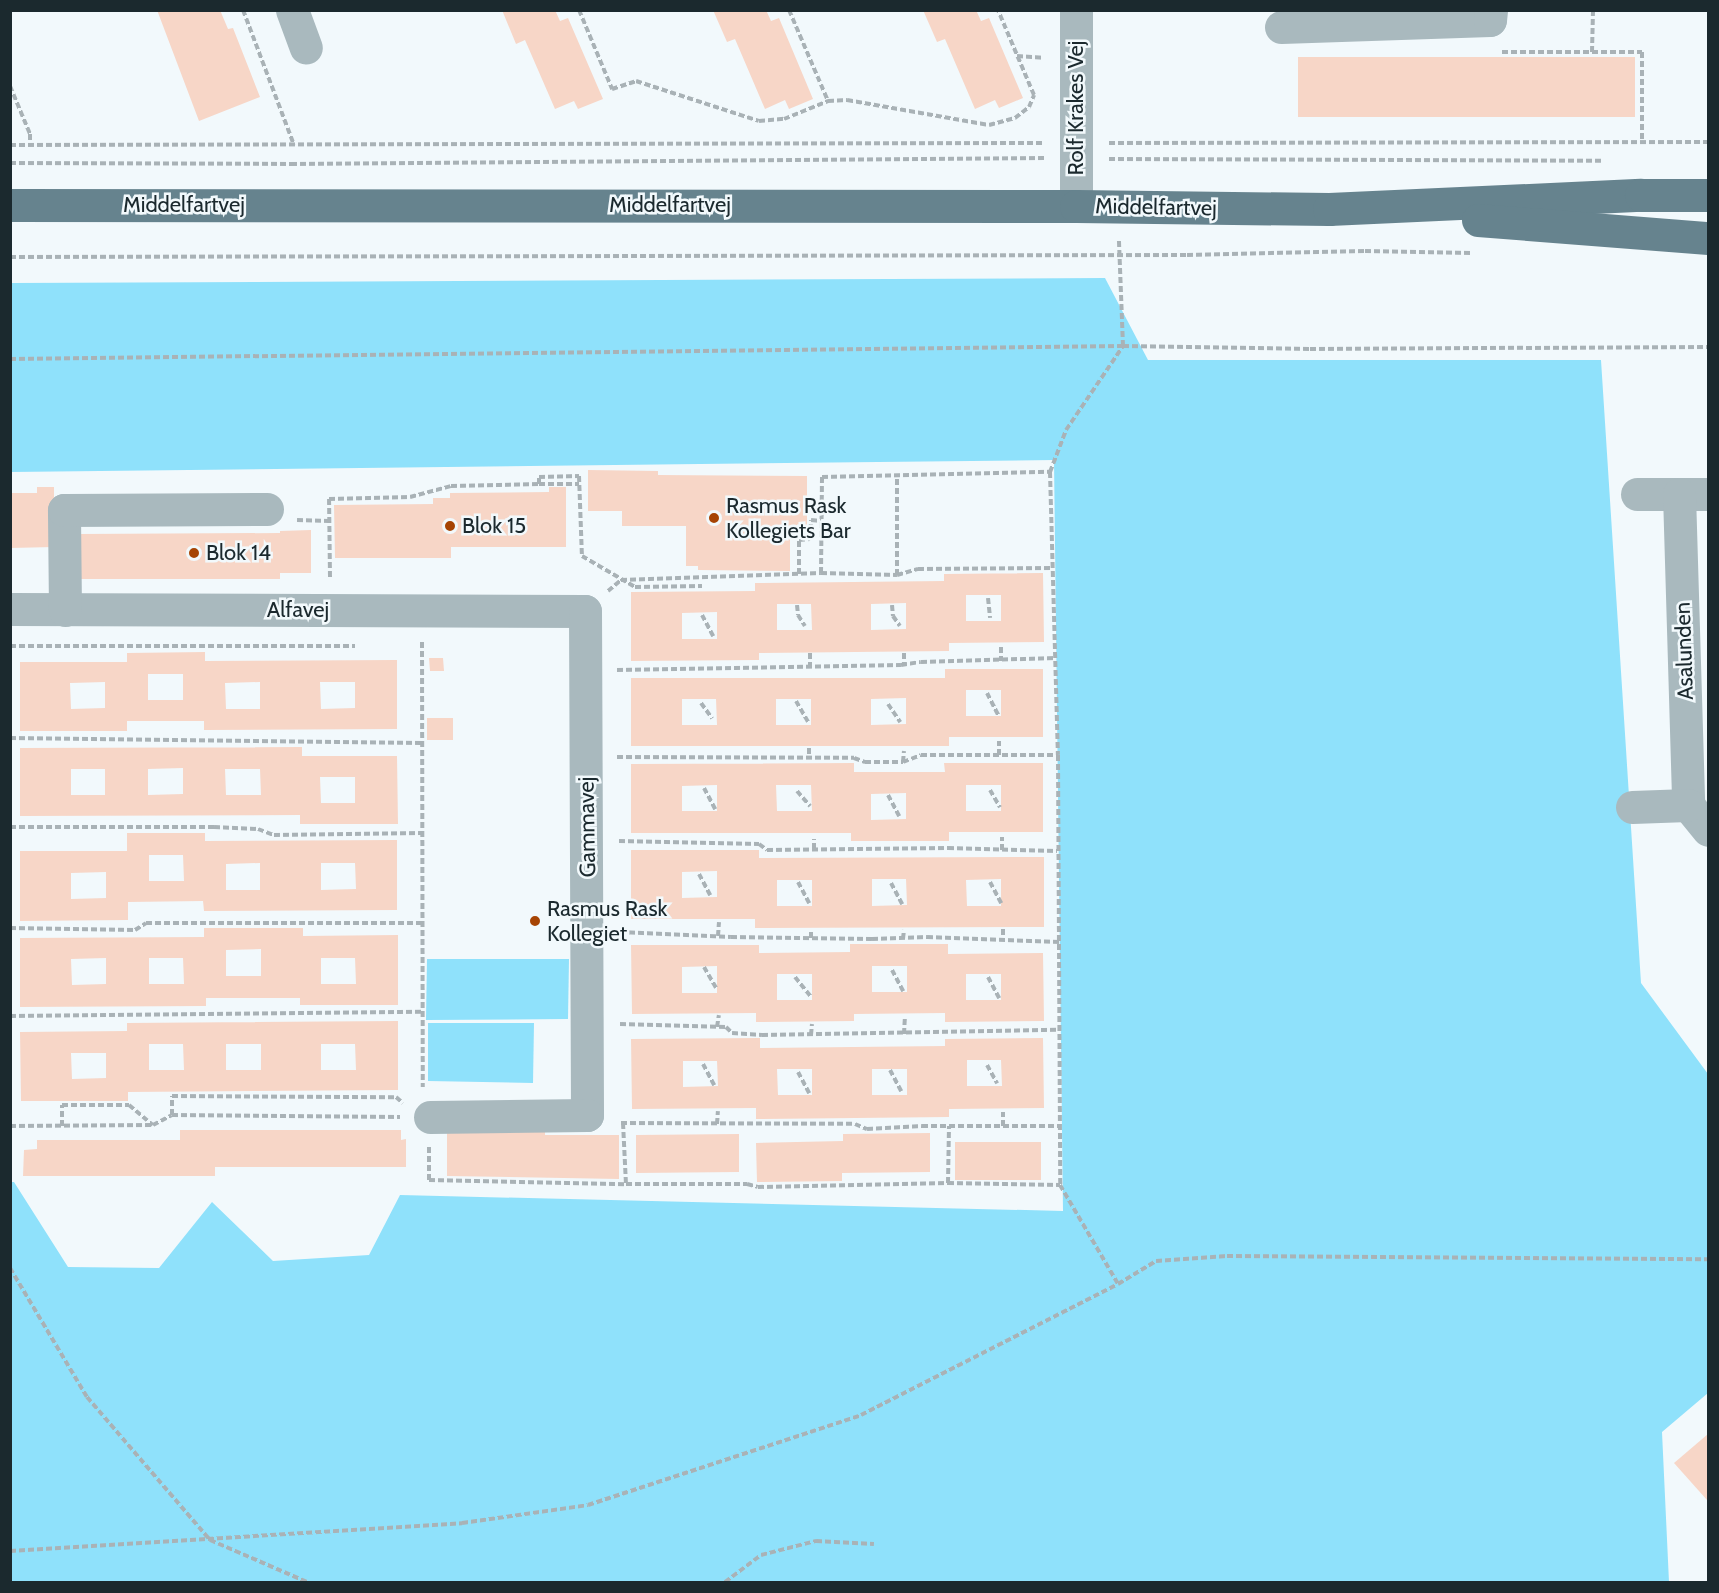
<!DOCTYPE html>
<style>
body{margin:0}
#map{position:relative;width:1719px;height:1593px;overflow:hidden;background:#f2f9fc;font-family:Cabin,sans-serif}
div>[style]{position:absolute}
.green>*{inset:0;background:#8fe1fb}
.building>*{inset:0;background:#f7d6c7}
.path>*{height:4px;margin-top:-2px;transform-origin:0;background:repeating-linear-gradient(90deg,#a9b2b6 0 6px,transparent 0 9px)}
.minor>*{height:33px;margin:-16.5px;padding:0 16.5px;transform-origin:16.5px;border-radius:16.5px;background:#a9b9be}
.major>*{height:33px;margin:-16.5px;padding:0 16.5px;transform-origin:16.5px;border-radius:16.5px;background:#66838e}
.dots>*{width:16px;height:16px;translate:-50% -50%;box-sizing:border-box;border:3px solid #f2f9fc;border-radius:50%}
span{translate:-50% -50%;white-space:nowrap;text-align:center;line-height:1.15;-webkit-text-stroke:5px #f2f9fc;paint-order:stroke}
.street-label{font-size:22px;color:#1b292e}
.poi-label{font-size:22px;color:#1b292e}
.left{translate:0 -50%;text-align:left}
.frame{position:absolute;inset:0;border:12px solid #1b292e;pointer-events:none}
</style>
<div id="map">
<div class="green">
<div style="clip-path:polygon(1105px 278px,1148px 360px,1601px 360px,1641px 983px,1708px 1074px,1708px 1393px,1662px 1432px,1669px 1582px,11px 1582px,10px 1182px,14px 1182px,68px 1267px,159px 1268px,212px 1202px,273px 1261px,369px 1255px,400px 1195px,1063px 1211px,1054px 460px,11px 472px,11px 283px)"></div>
<div style="clip-path:polygon(427px 959px,569px 959px,568px 1019px,426px 1020px)"></div>
<div style="clip-path:polygon(428px 1023px,534px 1023px,533px 1083px,428px 1081px)"></div>
</div>
<div class="building">
<div style="clip-path:polygon(157px 10px,220px 10px,228px 29px,233px 28px,260px 97px,199px 121px)"></div>
<div style="clip-path:polygon(502px 10px,555px 10px,560px 21px,568px 18px,603px 99px,578px 109px,574px 101px,555px 109px,525px 40px,516px 44px)"></div>
<div style="clip-path:polygon(713px 10px,766px 10px,771px 21px,779px 18px,813px 99px,789px 109px,785px 100px,765px 109px,735px 39px,727px 42px)"></div>
<div style="clip-path:polygon(923px 10px,976px 10px,981px 21px,989px 18px,1023px 98px,999px 108px,995px 100px,975px 109px,945px 39px,937px 42px)"></div>
<div style="clip-path:polygon(1298px 57px,1635px 57px,1635px 117px,1298px 117px)"></div>
<div style="clip-path:polygon(588px 470px,658px 471px,658px 475px,807px 476px,807px 526px,790px 527px,790px 571px,698px 570px,698px 566px,686px 566px,686px 526px,622px 526px,622px 511px,588px 511px)"></div>
<div style="clip-path:polygon(37px 487px,54px 487px,54px 547px,10px 548px,10px 493px,37px 493px)"></div>
<div style="clip-path:polygon(549px 487px,566px 487px,566px 547px,451px 547px,451px 558px,335px 558px,334px 505px,433px 504px,433px 498px,450px 498px,450px 493px,549px 492px)"></div>
<div style="clip-path:polygon(311px 530px,311px 573px,280px 573px,280px 579px,78px 579px,78px 534px,280px 533px,280px 531px)"></div>
<div style="clip-path:polygon(evenodd,1043px 573px,1044px 642px,949px 643px,949px 651px,759px 653px,759px 660px,631px 661px,631px 592px,755px 591px,755px 583px,944px 581px,944px 574px,1043px 573px,966px 595px,1001px 595px,1001px 621px,966px 621px,966px 595px,1043px 573px,906px 603px,906px 629px,871px 630px,871px 604px,906px 603px,1043px 573px,777px 604px,811px 604px,812px 630px,777px 630px,777px 604px,1043px 573px,717px 612px,717px 639px,682px 639px,682px 613px,717px 612px)"></div>
<div style="clip-path:polygon(evenodd,205px 652px,205px 661px,397px 660px,397px 729px,204px 730px,204px 721px,127px 721px,127px 731px,20px 731px,20px 662px,127px 662px,127px 653px,205px 652px,148px 674px,183px 674px,183px 700px,148px 700px,148px 674px,205px 652px,105px 682px,105px 708px,71px 709px,70px 683px,105px 682px,205px 652px,260px 682px,260px 709px,226px 709px,225px 683px,260px 682px,205px 652px,320px 682px,355px 682px,355px 708px,321px 709px,320px 682px)"></div>
<div style="clip-path:polygon(429px 658px,443px 658px,444px 671px,430px 671px)"></div>
<div style="clip-path:polygon(evenodd,945px 669px,1043px 669px,1043px 737px,949px 737px,949px 746px,631px 746px,631px 678px,945px 678px,945px 669px,966px 690px,1001px 690px,1001px 716px,966px 716px,966px 690px,945px 669px,906px 698px,906px 724px,871px 725px,871px 699px,906px 698px,945px 669px,682px 699px,716px 699px,717px 725px,682px 725px,682px 699px,945px 669px,776px 699px,811px 699px,811px 725px,776px 725px,776px 699px)"></div>
<div style="clip-path:polygon(427px 718px,453px 718px,453px 740px,427px 740px)"></div>
<div style="clip-path:polygon(evenodd,302px 747px,302px 756px,397px 756px,398px 824px,300px 824px,300px 815px,20px 816px,20px 748px,302px 747px,183px 768px,183px 794px,148px 795px,148px 769px,183px 768px,302px 747px,71px 769px,105px 769px,105px 795px,71px 795px,71px 769px,302px 747px,225px 769px,260px 769px,261px 795px,226px 795px,225px 769px,302px 747px,320px 777px,355px 777px,355px 803px,321px 803px,320px 777px)"></div>
<div style="clip-path:polygon(evenodd,854px 763px,854px 772px,945px 772px,944px 763px,1043px 763px,1043px 832px,949px 832px,949px 841px,851px 841px,851px 833px,631px 833px,631px 764px,854px 763px,717px 785px,717px 811px,682px 811px,682px 786px,717px 785px,854px 763px,776px 785px,811px 785px,812px 811px,777px 811px,776px 785px,854px 763px,966px 785px,1001px 785px,1001px 811px,966px 811px,966px 785px,854px 763px,906px 793px,906px 819px,871px 820px,871px 794px,906px 793px)"></div>
<div style="clip-path:polygon(evenodd,127px 833px,205px 833px,205px 841px,397px 840px,397px 910px,204px 911px,203px 901px,128px 902px,128px 920px,20px 921px,20px 851px,127px 851px,127px 833px,149px 855px,183px 855px,184px 881px,149px 881px,149px 855px,127px 833px,260px 863px,260px 890px,226px 890px,226px 864px,260px 863px,127px 833px,321px 863px,355px 863px,356px 889px,321px 890px,321px 863px,127px 833px,106px 872px,106px 898px,71px 899px,71px 873px,106px 872px)"></div>
<div style="clip-path:polygon(evenodd,631px 850px,759px 850px,759px 858px,1044px 857px,1044px 927px,755px 928px,755px 919px,631px 919px,631px 850px,717px 871px,717px 897px,682px 898px,682px 872px,717px 871px,631px 850px,872px 879px,906px 879px,907px 905px,872px 906px,872px 879px,631px 850px,1001px 879px,1001px 906px,967px 906px,966px 880px,1001px 879px,631px 850px,777px 880px,812px 880px,812px 906px,777px 906px,777px 880px)"></div>
<div style="clip-path:polygon(evenodd,204px 928px,303px 928px,303px 936px,398px 935px,398px 1005px,300px 1005px,300px 998px,206px 998px,206px 1006px,20px 1007px,20px 938px,204px 937px,204px 928px,261px 949px,261px 976px,226px 976px,226px 950px,261px 949px,204px 928px,106px 958px,106px 984px,72px 985px,71px 959px,106px 958px,204px 928px,149px 958px,183px 958px,184px 984px,149px 984px,149px 958px,204px 928px,321px 958px,355px 958px,356px 984px,321px 984px,321px 958px)"></div>
<div style="clip-path:polygon(evenodd,850px 944px,948px 944px,948px 954px,1043px 953px,1044px 1021px,945px 1022px,945px 1013px,854px 1014px,854px 1021px,756px 1022px,756px 1013px,632px 1014px,631px 945px,759px 945px,759px 953px,850px 952px,850px 944px,717px 966px,717px 993px,682px 993px,682px 967px,717px 966px,850px 944px,872px 966px,907px 966px,907px 992px,872px 992px,872px 966px,850px 944px,777px 974px,812px 974px,812px 1000px,777px 1000px,777px 974px,850px 944px,966px 974px,1001px 974px,1001px 1000px,966px 1000px,966px 974px)"></div>
<div style="clip-path:polygon(evenodd,398px 1021px,398px 1090px,128px 1092px,128px 1101px,21px 1101px,20px 1032px,127px 1031px,127px 1023px,398px 1021px,149px 1044px,183px 1044px,184px 1070px,149px 1070px,149px 1044px,398px 1021px,226px 1044px,261px 1044px,261px 1070px,226px 1070px,226px 1044px,398px 1021px,321px 1044px,355px 1044px,356px 1070px,321px 1070px,321px 1044px,398px 1021px,71px 1053px,106px 1053px,106px 1078px,72px 1079px,71px 1053px)"></div>
<div style="clip-path:polygon(evenodd,760px 1038px,760px 1048px,945px 1046px,945px 1039px,1043px 1038px,1044px 1108px,949px 1109px,949px 1117px,756px 1119px,756px 1108px,632px 1109px,631px 1039px,760px 1038px,967px 1060px,1001px 1060px,1002px 1086px,967px 1086px,967px 1060px,760px 1038px,683px 1061px,717px 1061px,718px 1086px,683px 1087px,683px 1061px,760px 1038px,777px 1069px,812px 1069px,812px 1095px,778px 1095px,777px 1069px,760px 1038px,872px 1069px,907px 1069px,907px 1095px,872px 1095px,872px 1069px)"></div>
<div style="clip-path:polygon(447px 1125px,545px 1125px,545px 1135px,619px 1135px,619px 1179px,447px 1176px)"></div>
<div style="clip-path:polygon(180px 1130px,401px 1130px,401px 1140px,406px 1139px,406px 1167px,215px 1167px,215px 1176px,23px 1176px,24px 1150px,37px 1149px,37px 1140px,180px 1140px)"></div>
<div style="clip-path:polygon(930px 1133px,930px 1172px,842px 1173px,842px 1181px,757px 1182px,756px 1143px,843px 1141px,843px 1134px)"></div>
<div style="clip-path:polygon(739px 1134px,739px 1172px,636px 1173px,636px 1135px)"></div>
<div style="clip-path:polygon(955px 1142px,1041px 1142px,1041px 1180px,955px 1180px)"></div>
<div style="clip-path:polygon(1708px 1434px,1708px 1499px,1707px 1500px,1674px 1463px)"></div>
</div>
<div class="path">
<div style="left:243px;top:10px;width:144px;rotate:69.3deg"></div>
<div style="left:579px;top:10px;width:86px;rotate:67.3deg"></div>
<div style="left:612px;top:89px;width:25px;rotate:-18deg"></div>
<div style="left:636px;top:81px;width:129px;rotate:18deg"></div>
<div style="left:759px;top:121px;width:25px;rotate:-5deg"></div>
<div style="left:784px;top:119px;width:48px;rotate:-22.2deg"></div>
<div style="left:828px;top:101px;width:19px;rotate:-3deg"></div>
<div style="left:847px;top:100px;width:144px;rotate:10deg"></div>
<div style="left:989px;top:125px;width:27px;rotate:-15deg"></div>
<div style="left:1015px;top:118px;width:18px;rotate:-38deg"></div>
<div style="left:1029px;top:107px;width:13px;rotate:-67deg"></div>
<div style="left:1034px;top:95px;width:92px;rotate:-113deg"></div>
<div style="left:789px;top:10px;width:99px;rotate:66.8deg"></div>
<div style="left:1502px;top:52px;width:140px"></div>
<div style="left:1642px;top:52px;width:90px;rotate:90deg"></div>
<div style="left:1592px;top:52px;width:42px;rotate:-88.6deg"></div>
<div style="left:1017px;top:56px;width:26px;rotate:4deg"></div>
<div style="left:10px;top:86px;width:52px;rotate:67.4deg"></div>
<div style="left:30px;top:134px;width:11px;rotate:90deg"></div>
<div style="left:1109px;top:143px;width:599px;rotate:-0.1deg"></div>
<div style="left:10px;top:145px;width:1035px;rotate:-0.11deg"></div>
<div style="left:1109px;top:159px;width:494px;rotate:0.2deg"></div>
<div style="left:10px;top:163px;width:281px;rotate:0.2deg"></div>
<div style="left:291px;top:164px;width:754px;rotate:-0.46deg"></div>
<div style="left:10px;top:257px;width:1177px;rotate:-0.1deg"></div>
<div style="left:1187px;top:255px;width:178px;rotate:-1.3deg"></div>
<div style="left:1365px;top:251px;width:106px;rotate:1.1deg"></div>
<div style="left:10px;top:359px;width:1113px;rotate:-0.67deg"></div>
<div style="left:1123px;top:346px;width:187px;rotate:0.9deg"></div>
<div style="left:1310px;top:349px;width:398px;rotate:-0.3deg"></div>
<div style="left:1050px;top:472px;width:283px;rotate:88.4deg"></div>
<div style="left:1058px;top:755px;width:430px;rotate:89.7deg"></div>
<div style="left:1060px;top:1185px;width:115px;rotate:59.6deg"></div>
<div style="left:539px;top:484px;width:40px"></div>
<div style="left:297px;top:520px;width:32px;rotate:2deg"></div>
<div style="left:821px;top:573px;width:76px;rotate:1.5deg"></div>
<div style="left:897px;top:575px;width:22px;rotate:-16deg"></div>
<div style="left:918px;top:569px;width:135px;rotate:-0.4deg"></div>
<div style="left:799px;top:574px;width:34px;rotate:-90deg"></div>
<div style="left:799px;top:540px;width:11px;rotate:-5deg"></div>
<div style="left:810px;top:539px;width:19px;rotate:-87deg"></div>
<div style="left:811px;top:520px;width:10px;rotate:6deg"></div>
<div style="left:897px;top:575px;width:100px;rotate:-90deg"></div>
<div style="left:330px;top:577px;width:78px;rotate:-90.7deg"></div>
<div style="left:329px;top:499px;width:81px;rotate:-1.4deg"></div>
<div style="left:410px;top:497px;width:42px;rotate:-15deg"></div>
<div style="left:451px;top:486px;width:88px;rotate:-1.3deg"></div>
<div style="left:539px;top:484px;width:7px;rotate:-90deg"></div>
<div style="left:539px;top:477px;width:40px;rotate:-1.4deg"></div>
<div style="left:579px;top:476px;width:80px;rotate:87.9deg"></div>
<div style="left:582px;top:556px;width:61px;rotate:30.3deg"></div>
<div style="left:635px;top:587px;width:67px;rotate:-0.9deg"></div>
<div style="left:608px;top:591px;width:17px;rotate:-40deg"></div>
<div style="left:621px;top:580px;width:200px;rotate:-2deg"></div>
<div style="left:821px;top:573px;width:96px;rotate:-89.4deg"></div>
<div style="left:822px;top:477px;width:228px;rotate:-1.3deg"></div>
<div style="left:1050px;top:472px;width:45px;rotate:-69.1deg"></div>
<div style="left:1066px;top:430px;width:102px;rotate:-55.8deg"></div>
<div style="left:1123px;top:346px;width:106px;rotate:-92.2deg"></div>
<div style="left:988px;top:598px;width:20px;rotate:84deg"></div>
<div style="left:797px;top:605px;width:10px;rotate:84deg"></div>
<div style="left:798px;top:615px;width:13px;rotate:58deg"></div>
<div style="left:892px;top:605px;width:11px;rotate:85deg"></div>
<div style="left:893px;top:616px;width:12px;rotate:55deg"></div>
<div style="left:702px;top:615px;width:24px;rotate:62deg"></div>
<div style="left:422px;top:642px;width:445px;rotate:89.9deg"></div>
<div style="left:10px;top:646px;width:345px"></div>
<div style="left:1001px;top:647px;width:14px;rotate:90deg"></div>
<div style="left:810px;top:653px;width:12px;rotate:90deg"></div>
<div style="left:904px;top:653px;width:12px;rotate:90deg"></div>
<div style="left:617px;top:670px;width:284px;rotate:-1deg"></div>
<div style="left:901px;top:665px;width:20px;rotate:-9deg"></div>
<div style="left:921px;top:662px;width:135px;rotate:-1.7deg"></div>
<div style="left:987px;top:693px;width:25px;rotate:63deg"></div>
<div style="left:796px;top:701px;width:24px;rotate:60deg"></div>
<div style="left:701px;top:703px;width:19px;rotate:54deg"></div>
<div style="left:888px;top:704px;width:22px;rotate:56deg"></div>
<div style="left:10px;top:738px;width:412px;rotate:0.7deg"></div>
<div style="left:809px;top:748px;width:10px;rotate:90deg"></div>
<div style="left:999px;top:755px;width:14px;rotate:-90deg"></div>
<div style="left:617px;top:757px;width:237px;rotate:0.2deg"></div>
<div style="left:854px;top:758px;width:12px;rotate:20deg"></div>
<div style="left:865px;top:762px;width:38px"></div>
<div style="left:903px;top:762px;width:19px;rotate:-21deg"></div>
<div style="left:921px;top:755px;width:137px"></div>
<div style="left:903px;top:762px;width:11px;rotate:-85deg"></div>
<div style="left:704px;top:788px;width:24px;rotate:62deg"></div>
<div style="left:990px;top:790px;width:20px;rotate:60deg"></div>
<div style="left:797px;top:791px;width:20px;rotate:49deg"></div>
<div style="left:888px;top:795px;width:24px;rotate:62deg"></div>
<div style="left:10px;top:827px;width:204px"></div>
<div style="left:214px;top:827px;width:44px;rotate:2.6deg"></div>
<div style="left:258px;top:829px;width:17px;rotate:21deg"></div>
<div style="left:274px;top:835px;width:148px;rotate:-0.8deg"></div>
<div style="left:619px;top:841px;width:140px;rotate:1.2deg"></div>
<div style="left:759px;top:844px;width:10px;rotate:37deg"></div>
<div style="left:767px;top:850px;width:181px;rotate:-0.6deg"></div>
<div style="left:948px;top:848px;width:109px;rotate:1.6deg"></div>
<div style="left:814px;top:849px;width:10px;rotate:-90deg"></div>
<div style="left:1002px;top:850px;width:13px;rotate:-90deg"></div>
<div style="left:699px;top:874px;width:24px;rotate:62deg"></div>
<div style="left:798px;top:882px;width:24px;rotate:62deg"></div>
<div style="left:990px;top:882px;width:24px;rotate:62deg"></div>
<div style="left:891px;top:883px;width:24px;rotate:62deg"></div>
<div style="left:10px;top:928px;width:125px;rotate:0.9deg"></div>
<div style="left:135px;top:930px;width:13px;rotate:-32deg"></div>
<div style="left:146px;top:923px;width:276px"></div>
<div style="left:1003px;top:929px;width:11px;rotate:90deg"></div>
<div style="left:620px;top:932px;width:111px;rotate:2.6deg"></div>
<div style="left:731px;top:937px;width:141px;rotate:0.8deg"></div>
<div style="left:872px;top:939px;width:55px;rotate:-2.1deg"></div>
<div style="left:927px;top:937px;width:133px;rotate:2.2deg"></div>
<div style="left:718px;top:936px;width:14px;rotate:-86deg"></div>
<div style="left:811px;top:938px;width:9px;rotate:-90deg"></div>
<div style="left:903px;top:939px;width:9px;rotate:-84deg"></div>
<div style="left:704px;top:967px;width:24px;rotate:60deg"></div>
<div style="left:892px;top:970px;width:24px;rotate:62deg"></div>
<div style="left:795px;top:977px;width:26px;rotate:51deg"></div>
<div style="left:988px;top:977px;width:24px;rotate:62deg"></div>
<div style="left:10px;top:1016px;width:412px;rotate:-0.6deg"></div>
<div style="left:620px;top:1024px;width:106px;rotate:1.6deg"></div>
<div style="left:726px;top:1027px;width:8px;rotate:45deg"></div>
<div style="left:732px;top:1033px;width:30px;rotate:4deg"></div>
<div style="left:762px;top:1035px;width:295px;rotate:-1deg"></div>
<div style="left:717px;top:1027px;width:12px;rotate:-81deg"></div>
<div style="left:904px;top:1034px;width:17px;rotate:-87deg"></div>
<div style="left:811px;top:1035px;width:11px;rotate:-85deg"></div>
<div style="left:703px;top:1064px;width:24px;rotate:62deg"></div>
<div style="left:987px;top:1065px;width:21px;rotate:61deg"></div>
<div style="left:890px;top:1070px;width:24px;rotate:62deg"></div>
<div style="left:798px;top:1072px;width:24px;rotate:62deg"></div>
<div style="left:172px;top:1115px;width:19px;rotate:-90deg"></div>
<div style="left:172px;top:1096px;width:224px;rotate:0.3deg"></div>
<div style="left:396px;top:1097px;width:9px;rotate:41deg"></div>
<div style="left:621px;top:1123px;width:234px;rotate:0.2deg"></div>
<div style="left:855px;top:1124px;width:13px;rotate:23deg"></div>
<div style="left:867px;top:1129px;width:55px;rotate:-3.1deg"></div>
<div style="left:922px;top:1126px;width:137px"></div>
<div style="left:623px;top:1123px;width:61px;rotate:87.2deg"></div>
<div style="left:626px;top:1184px;width:121px"></div>
<div style="left:747px;top:1184px;width:11px;rotate:15deg"></div>
<div style="left:758px;top:1187px;width:190px;rotate:-1.2deg"></div>
<div style="left:948px;top:1183px;width:112px;rotate:1deg"></div>
<div style="left:717px;top:1124px;width:13px;rotate:-86deg"></div>
<div style="left:10px;top:1126px;width:143px;rotate:-0.4deg"></div>
<div style="left:153px;top:1125px;width:21px;rotate:-28deg"></div>
<div style="left:172px;top:1115px;width:228px;rotate:0.5deg"></div>
<div style="left:62px;top:1126px;width:21px;rotate:-90deg"></div>
<div style="left:62px;top:1105px;width:67px"></div>
<div style="left:129px;top:1105px;width:31px;rotate:40deg"></div>
<div style="left:1003px;top:1126px;width:14px;rotate:-90deg"></div>
<div style="left:429px;top:1147px;width:33px;rotate:90deg"></div>
<div style="left:429px;top:1180px;width:197px;rotate:1.2deg"></div>
<div style="left:948px;top:1183px;width:57px;rotate:-89deg"></div>
<div style="left:10px;top:1268px;width:150px;rotate:59.2deg"></div>
<div style="left:87px;top:1397px;width:189px;rotate:49.3deg"></div>
<div style="left:210px;top:1540px;width:106px;rotate:23.4deg"></div>
<div style="left:10px;top:1551px;width:453px;rotate:-3.5deg"></div>
<div style="left:462px;top:1523px;width:127px;rotate:-8.1deg"></div>
<div style="left:588px;top:1505px;width:287px;rotate:-18.2deg"></div>
<div style="left:861px;top:1415px;width:288px;rotate:-27deg"></div>
<div style="left:1118px;top:1284px;width:44px;rotate:-31.2deg"></div>
<div style="left:1156px;top:1261px;width:71px;rotate:-4deg"></div>
<div style="left:1227px;top:1256px;width:481px;rotate:0.4deg"></div>
<div style="left:725px;top:1582px;width:45px;rotate:-36.9deg"></div>
<div style="left:761px;top:1555px;width:57px;rotate:-14.3deg"></div>
<div style="left:816px;top:1541px;width:58px;rotate:3deg"></div>
</div>
<div class="minor">
<div style="left:292px;top:10px;width:40px;rotate:69.8deg"></div>
<div style="left:1076px;top:10px;width:196px;rotate:90deg"></div>
<div style="left:1281px;top:27px;width:209px;rotate:-1.9deg"></div>
<div style="left:1490px;top:20px;width:10px;rotate:-84deg"></div>
<div style="left:1637px;top:494px;width:42px"></div>
<div style="left:1708px;top:494px;width:29px;rotate:180deg"></div>
<div style="left:1679px;top:494px;width:311px;rotate:88.3deg"></div>
<div style="left:1688px;top:805px;width:32px;rotate:51deg"></div>
<div style="left:10px;top:609px;width:575px;rotate:0.2deg"></div>
<div style="left:585px;top:611px;width:504px;rotate:89.77deg"></div>
<div style="left:587px;top:1115px;width:157px;rotate:179.3deg"></div>
<div style="left:65px;top:610px;width:100px;rotate:-90.6deg"></div>
<div style="left:64px;top:510px;width:203px;rotate:-0.3deg"></div>
<div style="left:1632px;top:807px;width:56px;rotate:-2deg"></div>
</div>
<div class="major">
<div style="left:10px;top:205px;width:1066px;rotate:0.05deg"></div>
<div style="left:1076px;top:206px;width:253px;rotate:0.7deg"></div>
<div style="left:1329px;top:209px;width:312px;rotate:-2.6deg"></div>
<div style="left:1641px;top:195px;width:67px"></div>
<div style="left:1478px;top:220px;width:231px;rotate:4.5deg"></div>
</div>
<div class="dots">
<div style="left:714px;top:518px;background:#a64404"></div>
<div style="left:450px;top:526px;background:#a64404"></div>
<div style="left:194px;top:553px;background:#a64404"></div>
<div style="left:535px;top:921px;background:#a64404"></div>
</div>
<div class="street-label">
<span style="left:1076px;top:108px;rotate:-90deg">Rolf Krakes Vej</span>
<span style="left:184px;top:205px">Middelfartvej</span>
<span style="left:670px;top:205px">Middelfartvej</span>
<span style="left:1156px;top:207px;rotate:1deg">Middelfartvej</span>
<span style="left:298px;top:610px">Alfavej</span>
<span style="left:1684px;top:651px;rotate:-92deg">Asalunden</span>
<span style="left:587px;top:827px;rotate:-91deg">Gammavej</span>
</div>
<div class="poi-label">
<span class="left" style="left:726px;top:518px">Rasmus Rask<br>Kollegiets Bar</span>
<span class="left" style="left:462px;top:526px">Blok 15</span>
<span class="left" style="left:206px;top:553px">Blok 14</span>
<span class="left" style="left:547px;top:921px">Rasmus Rask<br>Kollegiet</span>
</div>
<div class="frame"></div>
</div>
